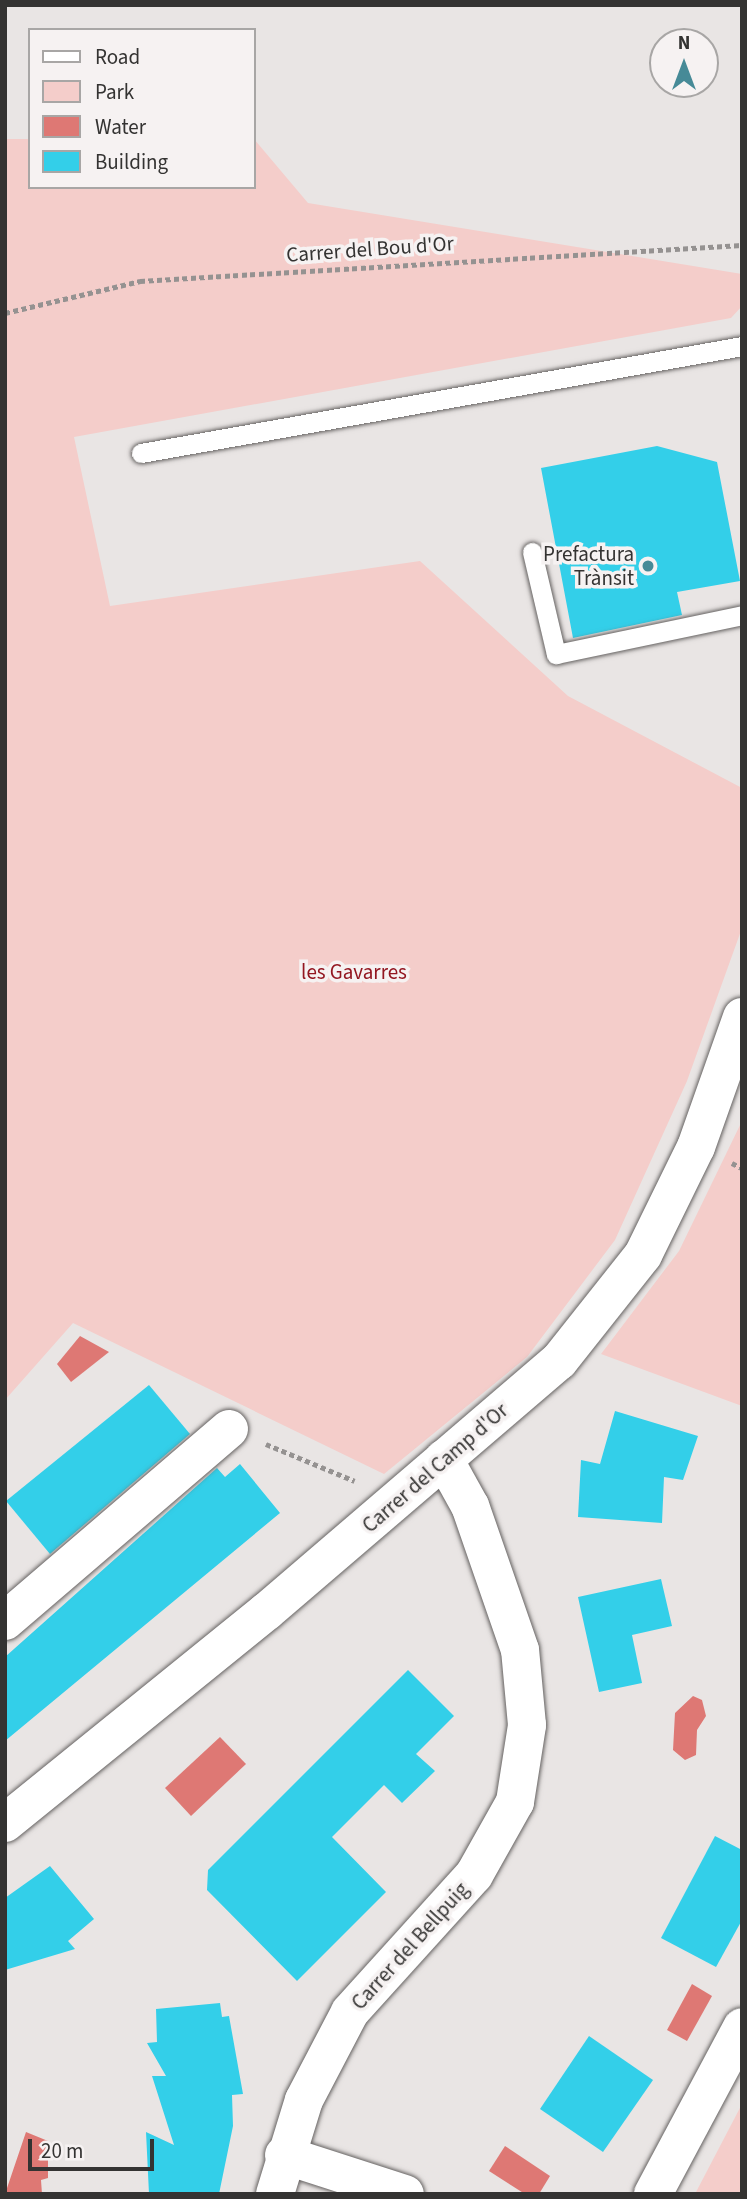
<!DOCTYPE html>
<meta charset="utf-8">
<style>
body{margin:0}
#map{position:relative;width:747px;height:2199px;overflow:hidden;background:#e9e5e4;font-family:"Source Sans 3",sans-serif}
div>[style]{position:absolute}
.green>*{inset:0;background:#f4cdca}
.water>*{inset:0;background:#de7874}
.building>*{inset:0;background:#33cfe9}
.path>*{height:4.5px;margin-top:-2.25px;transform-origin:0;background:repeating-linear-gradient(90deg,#959291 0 5px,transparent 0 8.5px)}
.roads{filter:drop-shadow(0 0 2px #656261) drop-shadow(0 0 2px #656261)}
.lane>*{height:19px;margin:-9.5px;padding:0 9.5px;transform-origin:9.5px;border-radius:9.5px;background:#fff}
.street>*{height:38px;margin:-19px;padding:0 19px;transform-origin:19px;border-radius:19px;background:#fff}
.dots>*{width:19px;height:19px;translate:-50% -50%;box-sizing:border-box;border:4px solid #f6f2f2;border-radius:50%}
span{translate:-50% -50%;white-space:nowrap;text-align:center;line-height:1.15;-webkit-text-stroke:7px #f6f2f2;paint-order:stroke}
.street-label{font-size:21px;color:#343332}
.poi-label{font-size:21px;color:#343332}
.right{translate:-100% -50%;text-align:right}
.park-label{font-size:21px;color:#931721}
.frame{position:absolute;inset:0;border:7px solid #343332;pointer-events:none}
.legend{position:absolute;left:28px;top:28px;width:228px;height:161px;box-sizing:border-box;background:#f6f2f2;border:2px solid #a8a6a5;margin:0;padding:9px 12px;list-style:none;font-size:21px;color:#343332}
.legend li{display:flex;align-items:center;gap:14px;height:35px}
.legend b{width:35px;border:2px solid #a8a6a5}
.north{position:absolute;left:649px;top:28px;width:70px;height:70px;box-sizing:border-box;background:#f6f2f2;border:2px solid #a8a6a5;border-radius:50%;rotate:0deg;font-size:19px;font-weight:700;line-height:28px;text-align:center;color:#343332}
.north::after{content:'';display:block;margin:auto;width:24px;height:32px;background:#468a97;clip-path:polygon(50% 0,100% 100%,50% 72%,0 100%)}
.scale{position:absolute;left:28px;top:2139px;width:126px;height:32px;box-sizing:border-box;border:4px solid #343332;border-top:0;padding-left:9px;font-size:21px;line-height:24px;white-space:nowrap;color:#343332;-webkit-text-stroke:5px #f6f2f2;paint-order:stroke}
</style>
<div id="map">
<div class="green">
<div style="clip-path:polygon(5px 139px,30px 139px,30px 187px,254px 187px,254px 139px,308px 203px,742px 274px,742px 306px,731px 318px,74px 437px,110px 606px,420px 561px,568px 696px,742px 788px,742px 928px,687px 1081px,615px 1240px,527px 1357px,384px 1474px,73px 1323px,5px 1400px)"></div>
<div style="clip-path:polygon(742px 1121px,742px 1406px,601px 1354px,679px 1251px)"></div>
<div style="clip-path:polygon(742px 2104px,742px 2194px,695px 2194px)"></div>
</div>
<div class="water">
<div style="clip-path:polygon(80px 1336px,109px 1352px,71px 1382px,57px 1364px)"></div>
<div style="clip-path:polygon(693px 1696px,702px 1700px,706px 1716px,697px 1730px,696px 1755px,685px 1760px,673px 1750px,675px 1713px)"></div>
<div style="clip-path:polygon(220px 1737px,246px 1764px,191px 1816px,165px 1788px)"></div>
<div style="clip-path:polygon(692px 1984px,712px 1996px,687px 2041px,667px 2030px)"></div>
<div style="clip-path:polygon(26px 2132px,48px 2141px,48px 2178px,41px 2180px,42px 2194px,5px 2194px)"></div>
<div style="clip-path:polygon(505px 2146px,550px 2176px,539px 2194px,525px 2194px,489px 2171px)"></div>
</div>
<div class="building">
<div style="clip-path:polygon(657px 446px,717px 462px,740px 581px,677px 592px,682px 615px,573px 638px,541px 468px)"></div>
<div style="clip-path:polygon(149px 1385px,190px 1434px,50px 1554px,6px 1501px)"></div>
<div style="clip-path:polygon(615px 1411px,698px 1436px,683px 1480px,664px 1477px,662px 1523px,578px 1517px,581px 1460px,600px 1464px)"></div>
<div style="clip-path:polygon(240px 1464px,280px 1513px,5px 1741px,5px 1657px,217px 1468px,225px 1477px)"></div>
<div style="clip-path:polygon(661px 1579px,672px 1626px,632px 1635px,642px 1683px,599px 1692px,578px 1597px)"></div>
<div style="clip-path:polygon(408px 1670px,454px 1716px,416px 1754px,435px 1771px,402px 1803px,384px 1785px,332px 1837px,386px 1892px,297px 1981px,207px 1890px,208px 1870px)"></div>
<div style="clip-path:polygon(715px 1836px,742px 1850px,742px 1920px,716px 1967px,661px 1938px)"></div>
<div style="clip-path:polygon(50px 1866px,94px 1919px,68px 1941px,75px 1949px,5px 1970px,5px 1898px)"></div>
<div style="clip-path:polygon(220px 2003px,222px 2017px,229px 2016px,243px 2094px,232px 2095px,233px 2126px,219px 2194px,149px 2194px,146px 2132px,174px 2145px,152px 2076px,166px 2076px,147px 2043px,157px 2042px,156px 2009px)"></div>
<div style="clip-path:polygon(589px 2036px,653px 2080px,603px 2152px,540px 2109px)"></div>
</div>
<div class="path">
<div style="left:5px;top:313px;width:139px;rotate:-13.3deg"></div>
<div style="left:140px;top:281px;width:603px;rotate:-3.42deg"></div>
<div style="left:732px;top:1163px;width:11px;rotate:27deg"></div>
<div style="left:266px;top:1444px;width:96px;rotate:22.6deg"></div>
</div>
<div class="roads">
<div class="lane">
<div style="left:141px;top:453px;width:610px;rotate:-10.09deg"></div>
<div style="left:532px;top:552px;width:105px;rotate:76.8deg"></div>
<div style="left:556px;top:654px;width:190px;rotate:-11.8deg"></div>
</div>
<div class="street">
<div style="left:5px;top:1621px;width:295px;rotate:-40.6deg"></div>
<div style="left:5px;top:1823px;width:337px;rotate:-39deg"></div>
<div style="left:267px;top:1611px;width:384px;rotate:-40.6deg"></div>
<div style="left:559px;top:1361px;width:135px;rotate:-51.6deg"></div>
<div style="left:643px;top:1255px;width:120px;rotate:-63.9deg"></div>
<div style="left:696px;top:1147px;width:138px;rotate:-70.5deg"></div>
<div style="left:284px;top:2155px;width:127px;rotate:17.9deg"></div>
<div style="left:275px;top:2194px;width:98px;rotate:-72.9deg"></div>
<div style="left:304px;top:2100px;width:99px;rotate:-62.4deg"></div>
<div style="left:350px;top:2012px;width:185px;rotate:-47.9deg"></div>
<div style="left:474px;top:1875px;width:84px;rotate:-60.7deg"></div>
<div style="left:515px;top:1802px;width:78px;rotate:-81.1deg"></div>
<div style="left:527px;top:1725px;width:75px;rotate:-95.3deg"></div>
<div style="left:520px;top:1650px;width:152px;rotate:-109.1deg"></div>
<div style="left:470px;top:1506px;width:54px;rotate:-119deg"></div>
<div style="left:653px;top:2194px;width:189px;rotate:-61.9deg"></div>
</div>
</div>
<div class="dots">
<div style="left:648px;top:566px;background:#468a97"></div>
</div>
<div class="street-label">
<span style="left:370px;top:249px;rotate:-4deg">Carrer del Bou d'Or</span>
<span style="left:435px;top:1468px;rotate:-41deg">Carrer del Camp d'Or</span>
<span style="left:410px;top:1946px;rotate:-48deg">Carrer del Bellpuig</span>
</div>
<div class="poi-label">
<span class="right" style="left:634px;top:566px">Prefactura<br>Trànsit</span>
</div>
<div class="park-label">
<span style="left:354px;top:972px">les Gavarres</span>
</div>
<div class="frame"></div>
<ul class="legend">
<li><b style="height:9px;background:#fff"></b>Road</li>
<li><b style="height:19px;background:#f4cdca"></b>Park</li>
<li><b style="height:19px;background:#de7874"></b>Water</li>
<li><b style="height:19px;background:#33cfe9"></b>Building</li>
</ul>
<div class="north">N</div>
<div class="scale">20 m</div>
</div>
